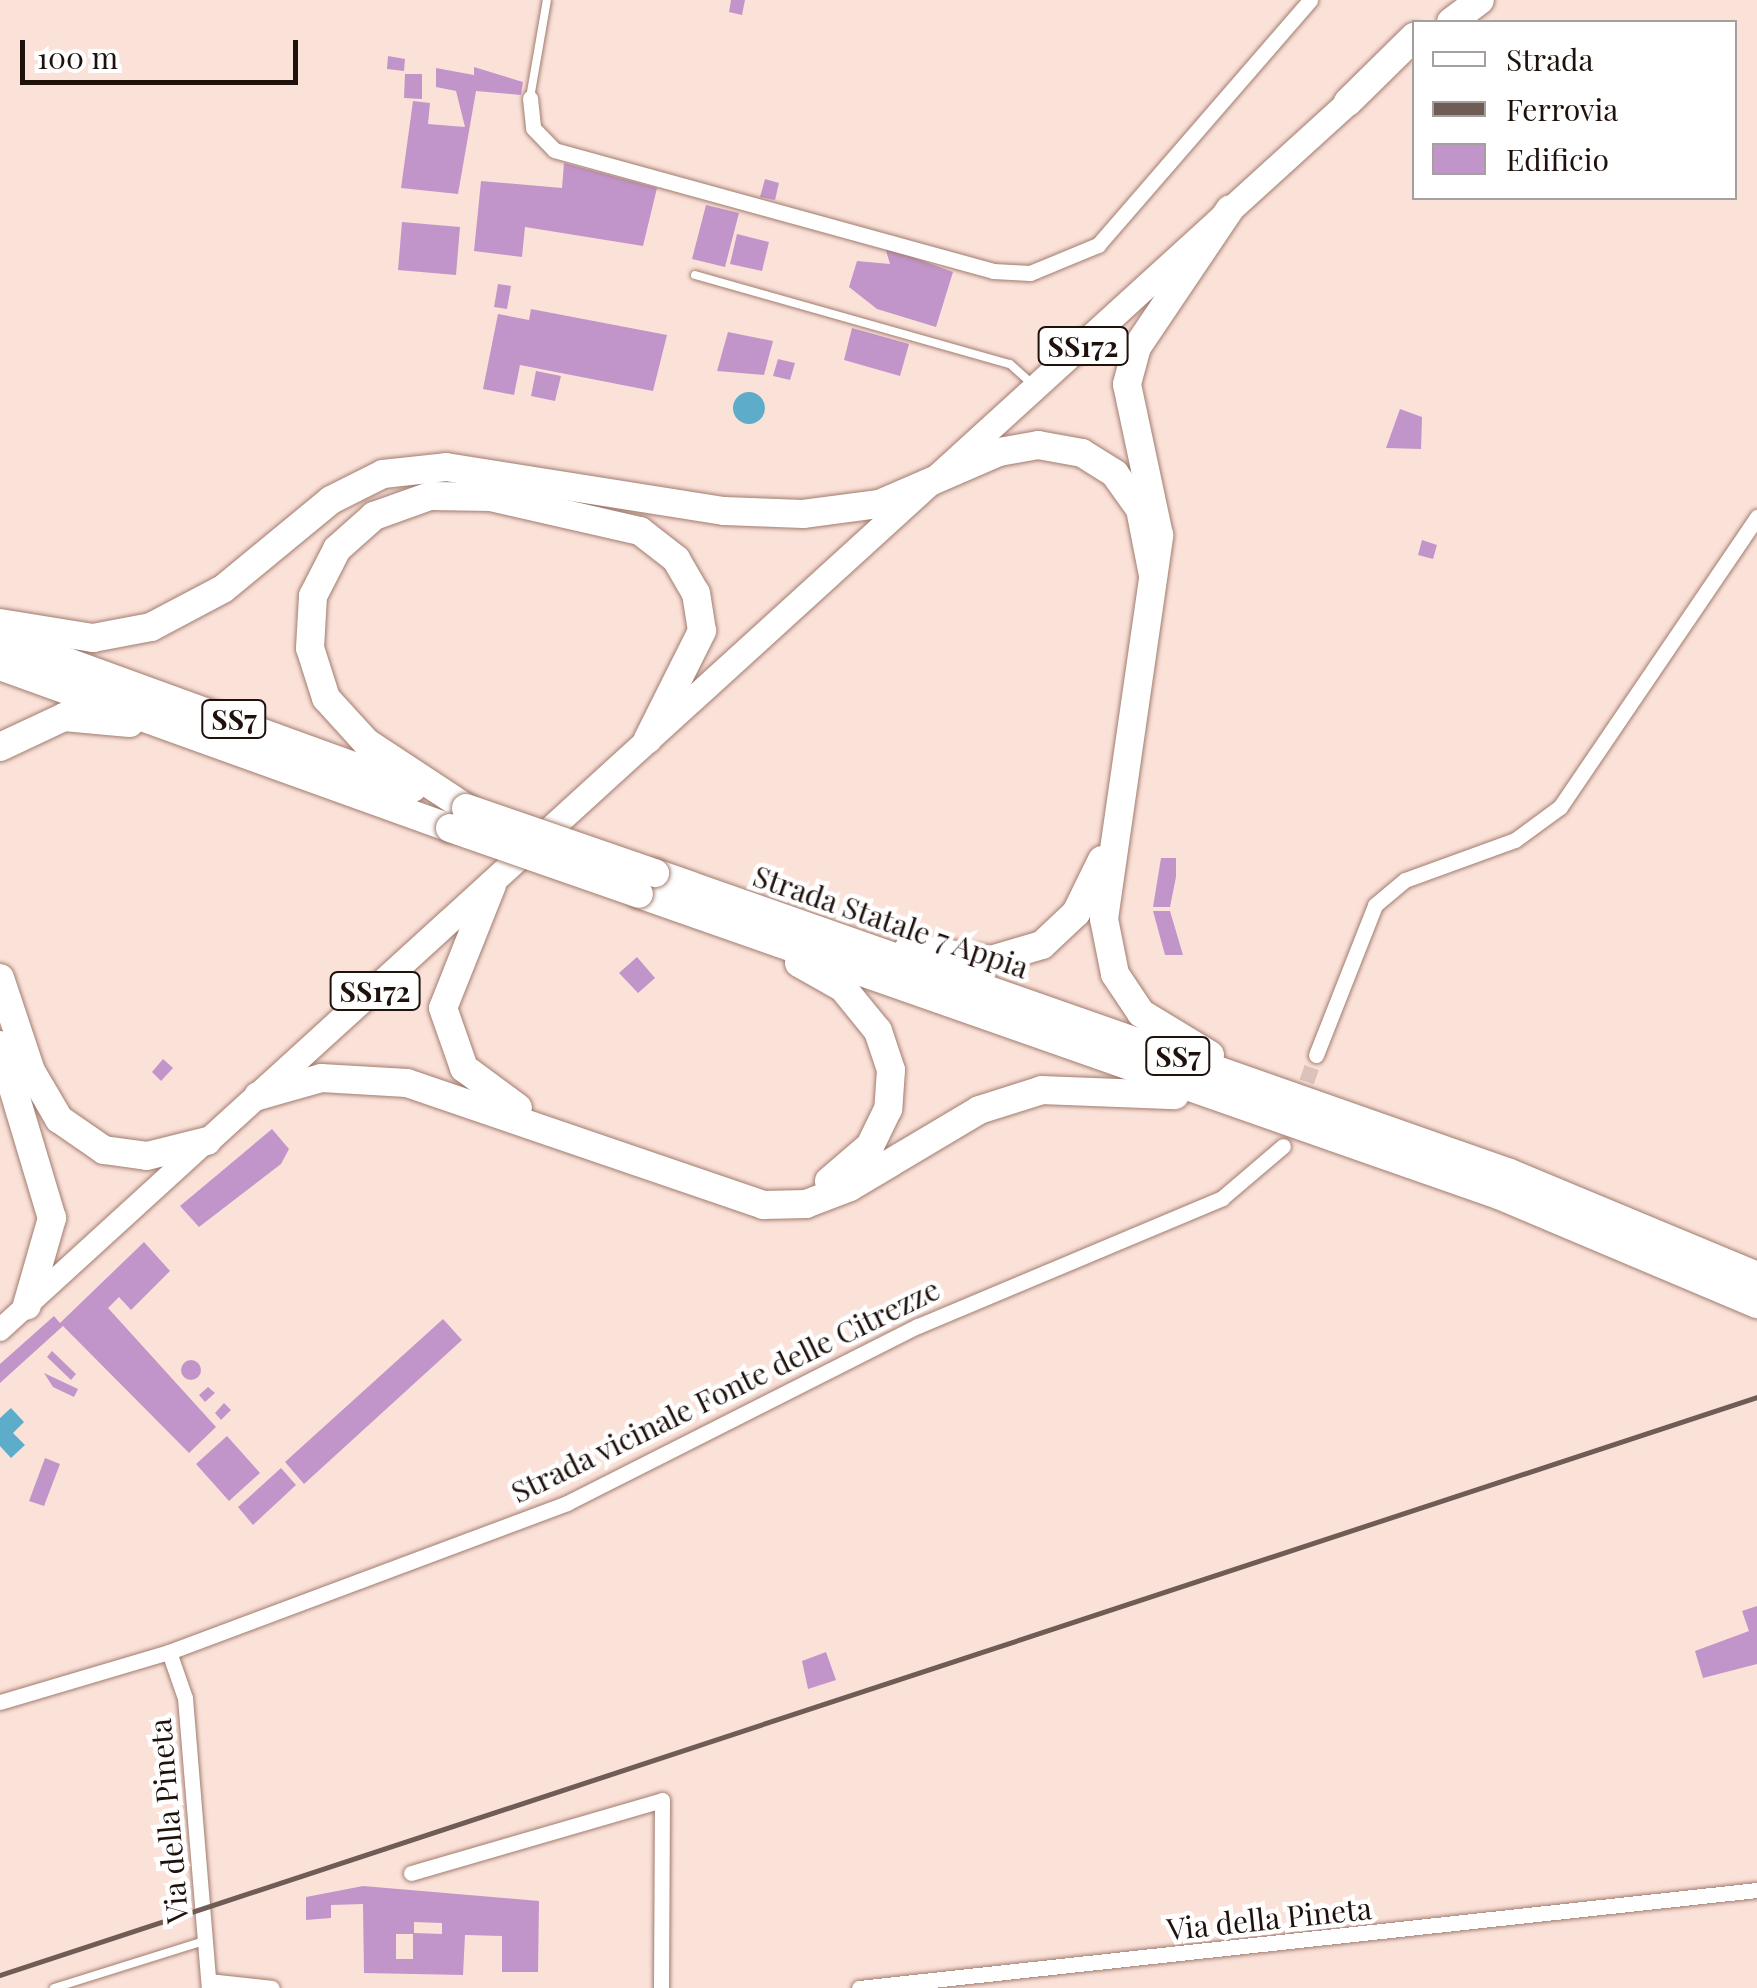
<!DOCTYPE html>
<style>
body{margin:0}
#map{position:relative;width:1757px;height:1988px;overflow:hidden;background:#fbe2d9;font-family:"Playfair Display",serif}
div>[style]{position:absolute}
.water>*{inset:0;background:#5dadca}
.round{border-radius:50%}
.building>*{inset:0;background:#c295ca}
.street-tunnel>*{height:15px;margin-top:-7.5px;transform-origin:0;background:repeating-linear-gradient(90deg,#dac3ba 0 15px,transparent 0 23px)}
.roads{filter:drop-shadow(0 0 2px #a17c6f) drop-shadow(0 0 2px #a17c6f)}
.lane>*{height:8px;margin:-4px;padding:0 4px;transform-origin:4px;border-radius:4px;background:#fff}
.street>*{height:15px;margin:-7.5px;padding:0 7.5px;transform-origin:7.5px;border-radius:7.5px;background:#fff}
.secondary>*{height:22px;margin:-11px;padding:0 11px;transform-origin:11px;border-radius:11px;background:#fff}
.primary>*{height:25px;margin:-12.5px;padding:0 12.5px;transform-origin:12.5px;border-radius:12.5px;background:#fff}
.highway>*{height:28px;margin:-14px;padding:0 14px;transform-origin:14px;border-radius:14px;background:#fff}
.rail>*{height:5px;margin:-2.5px;padding:0 2.5px;transform-origin:2.5px;border-radius:2.5px;background:#6e5c55}
.bridges{filter:drop-shadow(0 0 2px #a17c6f) drop-shadow(0 0 2px #a17c6f)}
.highway-bridge>*{height:28px;margin:-14px;padding:0 14px;transform-origin:14px;border-radius:14px;background:#fff}
span{translate:-50% -50%;white-space:nowrap;text-align:center;line-height:1.15;-webkit-text-stroke:9px #fff;paint-order:stroke}
.shield-label span{padding:2px 8px;background:#fff;border:2px solid;border-radius:8px;-webkit-text-stroke-width:0}
.shield-label{font-size:28px;color:#1f110c;font-weight:700}
.street-label{font-size:30px;color:#1f110c}
.legend{position:absolute;left:1412px;top:20px;width:325px;height:180px;box-sizing:border-box;background:#fff;border:2px solid #a5a09e;margin:0;padding:12px 18px;list-style:none;font-size:30px;color:#1f110c}
.legend li{display:flex;align-items:center;gap:20px;height:50px}
.legend b{width:50px;border:2px solid #a5a09e}
.scale{position:absolute;left:20px;top:40px;width:278px;height:45px;box-sizing:border-box;border:5px solid #1f110c;border-top:0;padding-left:12px;font-size:30px;line-height:35px;white-space:nowrap;color:#1f110c;-webkit-text-stroke:8px #fff;paint-order:stroke}
</style>
<div id="map">
<div class="water">
<div class="round" style="left:733px;top:392px;width:32px;height:32px"></div>
<div style="clip-path:polygon(11px 1408px,24px 1422px,13px 1433px,25px 1445px,11px 1458px,0 1446px,0 1418px)"></div>
</div>
<div class="building">
<div style="clip-path:polygon(731px 0,745px 0,742px 15px,729px 12px)"></div>
<div style="clip-path:polygon(388px 56px,405px 59px,404px 71px,387px 69px)"></div>
<div style="clip-path:polygon(474px 67px,523px 82px,521px 95px,476px 91px,458px 194px,401px 188px,413px 101px,430px 103px,428px 124px,465px 127px,456px 91px,436px 87px,436px 68px,474px 75px)"></div>
<div style="clip-path:polygon(405px 74px,422px 74px,422px 99px,404px 98px)"></div>
<div style="clip-path:polygon(564px 163px,657px 188px,643px 246px,525px 227px,522px 257px,474px 251px,481px 181px,562px 188px)"></div>
<div style="clip-path:polygon(765px 179px,779px 183px,775px 200px,760px 197px)"></div>
<div style="clip-path:polygon(706px 205px,739px 213px,725px 267px,692px 259px)"></div>
<div style="clip-path:polygon(402px 222px,460px 227px,456px 275px,398px 270px)"></div>
<div style="clip-path:polygon(737px 234px,769px 242px,762px 271px,730px 264px)"></div>
<div style="clip-path:polygon(885px 247px,953px 272px,936px 327px,877px 309px,849px 287px,857px 261px,890px 264px)"></div>
<div style="clip-path:polygon(498px 284px,511px 286px,507px 309px,494px 307px)"></div>
<div style="clip-path:polygon(531px 309px,667px 335px,653px 391px,520px 365px,514px 395px,483px 389px,498px 314px,529px 320px)"></div>
<div style="clip-path:polygon(852px 328px,909px 344px,900px 376px,844px 360px)"></div>
<div style="clip-path:polygon(728px 332px,773px 341px,764px 375px,717px 371px)"></div>
<div style="clip-path:polygon(778px 359px,795px 363px,790px 380px,773px 376px)"></div>
<div style="clip-path:polygon(536px 371px,561px 376px,555px 401px,531px 396px)"></div>
<div style="clip-path:polygon(1400px 409px,1422px 417px,1421px 449px,1386px 448px)"></div>
<div style="clip-path:polygon(1422px 540px,1437px 545px,1433px 559px,1418px 555px)"></div>
<div style="clip-path:polygon(1161px 858px,1176px 858px,1176px 877px,1170px 907px,1153px 907px)"></div>
<div style="clip-path:polygon(1153px 911px,1170px 911px,1183px 955px,1165px 955px)"></div>
<div style="clip-path:polygon(637px 957px,655px 978px,638px 993px,619px 973px)"></div>
<div style="clip-path:polygon(163px 1059px,173px 1068px,161px 1081px,152px 1072px)"></div>
<div style="clip-path:polygon(272px 1129px,289px 1149px,281px 1164px,199px 1227px,180px 1206px)"></div>
<div style="clip-path:polygon(144px 1242px,170px 1271px,131px 1310px,119px 1297px,108px 1308px,216px 1427px,189px 1453px,63px 1326px,0 1383px,0 1364px,54px 1316px,60px 1323px)"></div>
<div style="clip-path:polygon(443px 1319px,462px 1340px,304px 1484px,285px 1462px)"></div>
<div style="clip-path:polygon(52px 1351px,76px 1374px,71px 1380px,47px 1357px)"></div>
<div class="round" style="left:181px;top:1360px;width:20px;height:20px"></div>
<div style="clip-path:polygon(44px 1373px,78px 1389px,74px 1397px,53px 1387px)"></div>
<div style="clip-path:polygon(208px 1387px,215px 1393px,205px 1402px,199px 1395px)"></div>
<div style="clip-path:polygon(224px 1403px,231px 1410px,221px 1420px,215px 1413px)"></div>
<div style="clip-path:polygon(227px 1436px,260px 1473px,229px 1501px,196px 1464px)"></div>
<div style="clip-path:polygon(45px 1458px,60px 1464px,44px 1506px,29px 1501px)"></div>
<div style="clip-path:polygon(281px 1468px,296px 1485px,253px 1525px,238px 1507px)"></div>
<div style="clip-path:polygon(1757px 1606px,1757px 1664px,1703px 1678px,1695px 1651px,1749px 1631px,1742px 1611px)"></div>
<div style="clip-path:polygon(826px 1652px,836px 1680px,808px 1689px,802px 1661px)"></div>
<div style="clip-path:polygon(evenodd,363px 1886px,539px 1901px,538px 1972px,502px 1972px,502px 1936px,465px 1935px,463px 1975px,364px 1973px,363px 1904px,331px 1905px,331px 1918px,306px 1920px,306px 1897px,363px 1886px,414px 1922px,442px 1923px,442px 1934px,414px 1933px,414px 1922px,363px 1886px,396px 1934px,413px 1934px,413px 1959px,396px 1959px,396px 1934px)"></div>
</div>
<div class="street-tunnel">
<div style="left:1299px;top:1103px;width:51px;rotate:-70.5deg"></div>
</div>
<div class="roads">
<div class="lane">
<div style="left:530px;top:98px;width:99px;rotate:-80.2deg"></div>
<div style="left:695px;top:275px;width:327px;rotate:15.8deg"></div>
<div style="left:1010px;top:364px;width:28px;rotate:42deg"></div>
<div style="left:54px;top:1988px;width:160px;rotate:-17.4deg"></div>
</div>
<div class="street">
<div style="left:530px;top:98px;width:30px;rotate:84deg"></div>
<div style="left:533px;top:128px;width:30px;rotate:46deg"></div>
<div style="left:554px;top:150px;width:455px;rotate:15.4deg"></div>
<div style="left:993px;top:271px;width:37px;rotate:3deg"></div>
<div style="left:1030px;top:273px;width:74px;rotate:-22.4deg"></div>
<div style="left:1098px;top:245px;width:324px;rotate:-49.1deg"></div>
<div style="left:1316px;top:1055px;width:161px;rotate:-68.5deg"></div>
<div style="left:1375px;top:905px;width:39px;rotate:-40deg"></div>
<div style="left:1405px;top:880px;width:117px;rotate:-20deg"></div>
<div style="left:1515px;top:840px;width:56px;rotate:-36.3deg"></div>
<div style="left:1560px;top:807px;width:351px;rotate:-55.8deg"></div>
<div style="left:169px;top:1652px;width:49px;rotate:70.8deg"></div>
<div style="left:185px;top:1698px;width:291px;rotate:85.3deg"></div>
<div style="left:0;top:1702px;width:176px;rotate:-16.5deg"></div>
<div style="left:169px;top:1652px;width:425px;rotate:-20.5deg"></div>
<div style="left:567px;top:1503px;width:393px;rotate:-26.8deg"></div>
<div style="left:918px;top:1326px;width:330px;rotate:-22.8deg"></div>
<div style="left:1222px;top:1198px;width:80px;rotate:-40.4deg"></div>
<div style="left:411px;top:1873px;width:261px;rotate:-16.2deg"></div>
<div style="left:662px;top:1800px;width:188px;rotate:90.3deg"></div>
<div style="left:209px;top:1981px;width:63px;rotate:6.3deg"></div>
<div style="left:859px;top:1988px;width:903px;rotate:-6.23deg"></div>
</div>
<div class="secondary">
<div style="left:0;top:1330px;width:280px;rotate:-42.4deg"></div>
</div>
<div class="primary">
<div style="left:207px;top:1141px;width:1543px;rotate:-42.32deg"></div>
</div>
<div class="highway">
<div style="left:1451px;top:22px;width:36px;rotate:-37deg"></div>
<div style="left:1348px;top:102px;width:93px;rotate:-44.6deg"></div>
<div style="left:0;top:623px;width:94px;rotate:9.2deg"></div>
<div style="left:93px;top:638px;width:59px;rotate:-10.7deg"></div>
<div style="left:151px;top:627px;width:81px;rotate:-27.8deg"></div>
<div style="left:223px;top:589px;width:140px;rotate:-39.5deg"></div>
<div style="left:331px;top:500px;width:58px;rotate:-26.6deg"></div>
<div style="left:383px;top:474px;width:63px;rotate:-6.3deg"></div>
<div style="left:446px;top:467px;width:281px;rotate:9deg"></div>
<div style="left:724px;top:511px;width:79px;rotate:2.2deg"></div>
<div style="left:803px;top:514px;width:77px;rotate:-7.5deg"></div>
<div style="left:879px;top:504px;width:131px;rotate:-23.4deg"></div>
<div style="left:999px;top:452px;width:40px;rotate:-10deg"></div>
<div style="left:1038px;top:445px;width:45px;rotate:10.3deg"></div>
<div style="left:1082px;top:453px;width:39px;rotate:32deg"></div>
<div style="left:1115px;top:474px;width:43px;rotate:54.5deg"></div>
<div style="left:1140px;top:509px;width:67px;rotate:78.9deg"></div>
<div style="left:7px;top:640px;width:432px;rotate:20deg"></div>
<div style="left:0;top:666px;width:478px;rotate:19.8deg"></div>
<div style="left:0;top:747px;width:71px;rotate:-25.1deg"></div>
<div style="left:64px;top:717px;width:66px;rotate:5.2deg"></div>
<div style="left:466px;top:808px;width:120px;rotate:-146.6deg"></div>
<div style="left:366px;top:742px;width:59px;rotate:-132.3deg"></div>
<div style="left:326px;top:698px;width:52px;rotate:-107.7deg"></div>
<div style="left:310px;top:648px;width:52px;rotate:-86.7deg"></div>
<div style="left:313px;top:596px;width:53px;rotate:-62.9deg"></div>
<div style="left:337px;top:549px;width:50px;rotate:-41.7deg"></div>
<div style="left:374px;top:516px;width:59px;rotate:-19.7deg"></div>
<div style="left:430px;top:496px;width:61px;rotate:0.9deg"></div>
<div style="left:491px;top:497px;width:153px;rotate:12.9deg"></div>
<div style="left:640px;top:531px;width:46px;rotate:37.9deg"></div>
<div style="left:676px;top:559px;width:39px;rotate:60deg"></div>
<div style="left:696px;top:593px;width:38px;rotate:81deg"></div>
<div style="left:702px;top:631px;width:121px;rotate:116.6deg"></div>
<div style="left:655px;top:873px;width:906px;rotate:19.33deg"></div>
<div style="left:1510px;top:1173px;width:268px;rotate:22.6deg"></div>
<div style="left:492px;top:885px;width:132px;rotate:111.7deg"></div>
<div style="left:443px;top:1008px;width:64px;rotate:70.7deg"></div>
<div style="left:464px;top:1068px;width:67px;rotate:36.5deg"></div>
<div style="left:639px;top:894px;width:913px;rotate:19.31deg"></div>
<div style="left:1501px;top:1196px;width:278px;rotate:22.9deg"></div>
<div style="left:909px;top:948px;width:83px;rotate:8.3deg"></div>
<div style="left:991px;top:960px;width:53px;rotate:-16.4deg"></div>
<div style="left:1042px;top:945px;width:47px;rotate:-43.3deg"></div>
<div style="left:1076px;top:913px;width:59px;rotate:-63.9deg"></div>
<div style="left:799px;top:963px;width:51px;rotate:29.6deg"></div>
<div style="left:843px;top:988px;width:55px;rotate:50.9deg"></div>
<div style="left:878px;top:1031px;width:41px;rotate:71.6deg"></div>
<div style="left:891px;top:1070px;width:39px;rotate:94deg"></div>
<div style="left:888px;top:1109px;width:41px;rotate:115.9deg"></div>
<div style="left:870px;top:1146px;width:54px;rotate:139.5deg"></div>
<div style="left:0;top:978px;width:98px;rotate:71.6deg"></div>
<div style="left:31px;top:1071px;width:56px;rotate:59.7deg"></div>
<div style="left:59px;top:1119px;width:55px;rotate:34.6deg"></div>
<div style="left:104px;top:1150px;width:43px;rotate:7.9deg"></div>
<div style="left:147px;top:1156px;width:62px;rotate:-14deg"></div>
<div style="left:0;top:1045px;width:181px;rotate:73.3deg"></div>
<div style="left:52px;top:1218px;width:91px;rotate:106deg"></div>
<div style="left:1210px;top:1055px;width:81px;rotate:-148.7deg"></div>
<div style="left:1141px;top:1013px;width:47px;rotate:-123.7deg"></div>
<div style="left:1115px;top:974px;width:56px;rotate:-101.3deg"></div>
<div style="left:1104px;top:919px;width:388px;rotate:-81.8deg"></div>
<div style="left:1159px;top:535px;width:154px;rotate:-102deg"></div>
<div style="left:1127px;top:384px;width:38px;rotate:-75deg"></div>
<div style="left:1137px;top:347px;width:166px;rotate:-56deg"></div>
<div style="left:258px;top:1096px;width:66px;rotate:-15.9deg"></div>
<div style="left:321px;top:1078px;width:86px;rotate:3.3deg"></div>
<div style="left:407px;top:1083px;width:377px;rotate:18.9deg"></div>
<div style="left:764px;top:1205px;width:42px;rotate:-1.4deg"></div>
<div style="left:806px;top:1204px;width:47px;rotate:-21.1deg"></div>
<div style="left:850px;top:1187px;width:150px;rotate:-30.8deg"></div>
<div style="left:979px;top:1110px;width:66px;rotate:-17.6deg"></div>
<div style="left:1042px;top:1090px;width:133px;rotate:2.2deg"></div>
</div>
</div>
<div class="rail">
<div style="left:0;top:1975px;width:1850px;rotate:-18.21deg"></div>
</div>
<div class="bridges">
<div class="highway-bridge">
<div style="left:466px;top:808px;width:200px;rotate:19deg"></div>
<div style="left:450px;top:828px;width:200px;rotate:19.2deg"></div>
</div>
</div>
<div class="shield-label">
<span style="left:1083px;top:346px">SS172</span>
<span style="left:234px;top:719px">SS7</span>
<span style="left:375px;top:991px">SS172</span>
<span style="left:1178px;top:1056px">SS7</span>
</div>
<div class="street-label">
<span style="left:891px;top:921px;rotate:19deg">Strada Statale 7 Appia</span>
<span style="left:725px;top:1390px;rotate:-26deg">Strada vicinale Fonte delle Citrezze</span>
<span style="left:168px;top:1821px;rotate:-95deg">Via della Pineta</span>
<span style="left:1269px;top:1918px;rotate:-6deg">Via della Pineta</span>
</div>
<ul class="legend">
<li><b style="height:12px;background:#fff"></b>Strada</li>
<li><b style="height:12px;background:#6e5c55"></b>Ferrovia</li>
<li><b style="height:28px;background:#c295ca"></b>Edificio</li>
</ul>
<div class="scale">100 m</div>
</div>
